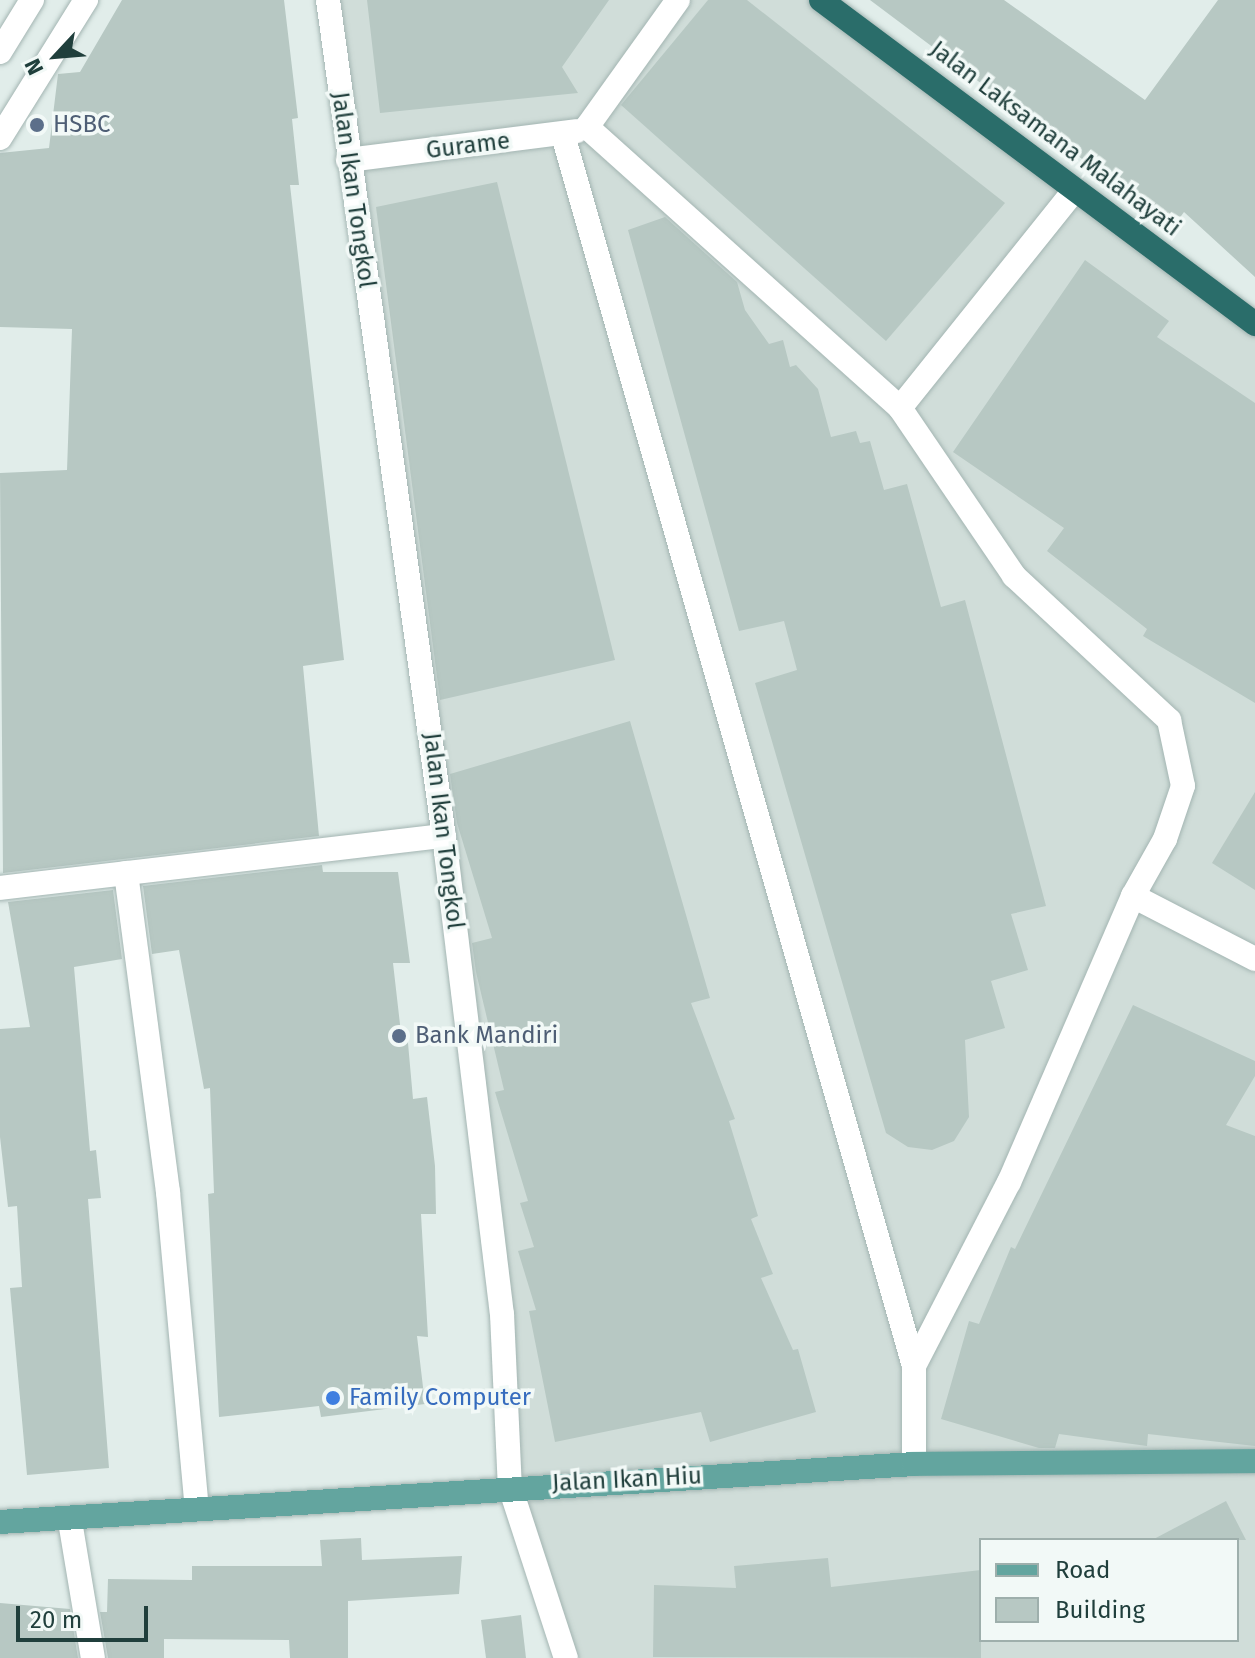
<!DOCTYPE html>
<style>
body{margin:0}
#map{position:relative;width:1255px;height:1658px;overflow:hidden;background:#e1edea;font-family:"Fira Sans",sans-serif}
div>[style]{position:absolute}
.built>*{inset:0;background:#d0ddd9}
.building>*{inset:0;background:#b7c8c3}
.roads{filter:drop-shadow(0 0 2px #a3b5b2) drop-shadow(0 0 2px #a3b5b2)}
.street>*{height:24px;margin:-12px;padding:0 12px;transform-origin:12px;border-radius:12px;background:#fff}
.secondary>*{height:24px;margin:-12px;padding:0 12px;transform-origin:12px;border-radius:12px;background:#fff}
.primary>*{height:24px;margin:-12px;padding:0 12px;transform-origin:12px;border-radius:12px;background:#63a59f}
.highway>*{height:24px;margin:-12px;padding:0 12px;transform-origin:12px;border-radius:12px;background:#2a6d6a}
.dots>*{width:22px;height:22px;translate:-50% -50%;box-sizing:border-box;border:4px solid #f2f9f7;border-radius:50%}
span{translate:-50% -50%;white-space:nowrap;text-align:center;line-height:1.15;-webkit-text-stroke:7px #f2f9f7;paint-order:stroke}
.service-label{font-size:24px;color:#4e5e75}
.left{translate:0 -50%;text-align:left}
.street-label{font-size:24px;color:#203f3c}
.shop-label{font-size:24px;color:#366cbe}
.legend{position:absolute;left:979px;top:1538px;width:260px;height:104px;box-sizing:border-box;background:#f2f9f7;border:2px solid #9eafac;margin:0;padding:10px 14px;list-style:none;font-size:24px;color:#203f3c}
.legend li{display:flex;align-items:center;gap:16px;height:40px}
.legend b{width:40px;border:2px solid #9eafac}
.north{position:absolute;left:16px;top:16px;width:80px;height:80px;-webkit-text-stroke:6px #f2f9f7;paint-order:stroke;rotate:244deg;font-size:22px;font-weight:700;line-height:32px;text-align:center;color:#203f3c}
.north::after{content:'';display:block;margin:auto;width:28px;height:36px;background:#203f3c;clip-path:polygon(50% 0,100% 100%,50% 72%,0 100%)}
.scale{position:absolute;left:16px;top:1606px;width:132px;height:36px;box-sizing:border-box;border:4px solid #203f3c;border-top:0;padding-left:10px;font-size:24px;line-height:28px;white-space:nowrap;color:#203f3c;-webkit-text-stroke:6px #f2f9f7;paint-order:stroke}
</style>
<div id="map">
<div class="built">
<div style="clip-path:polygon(evenodd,330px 0,821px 0,1255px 324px,1255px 1658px,571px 1658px,516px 1504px,330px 0,981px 1540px,1237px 1540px,1237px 1640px,981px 1640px,981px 1540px)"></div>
</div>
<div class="building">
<div style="clip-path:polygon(122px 0,284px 0,298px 118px,292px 119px,299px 185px,290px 185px,344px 660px,303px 666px,319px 836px,3px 873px,0 473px,67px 470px,72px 329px,0 327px,0 153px,49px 148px,58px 74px,80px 72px)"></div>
<div style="clip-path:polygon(367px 0,609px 0,562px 67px,578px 93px,380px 113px)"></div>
<div style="clip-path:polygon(708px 0,747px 0,1005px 203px,886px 341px,621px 105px)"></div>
<div style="clip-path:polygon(870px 0,1004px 0,1145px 100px,1218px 0,1255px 0,1255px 277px,1184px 212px,1173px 227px)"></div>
<div style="clip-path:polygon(497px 182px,615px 660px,440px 700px,376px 207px)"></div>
<div style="clip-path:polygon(665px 217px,737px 282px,745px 310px,769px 344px,783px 340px,790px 367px,796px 365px,818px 389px,831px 437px,856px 431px,860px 443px,870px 441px,884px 490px,907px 484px,941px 607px,965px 600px,1046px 906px,1011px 914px,1028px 970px,991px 981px,1005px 1028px,965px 1040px,969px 1117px,954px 1141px,932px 1150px,908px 1147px,886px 1133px,755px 683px,797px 670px,784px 621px,739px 631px,628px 230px)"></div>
<div style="clip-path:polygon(1085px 260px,1169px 321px,1157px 337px,1255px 403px,1255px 703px,1143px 636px,1147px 629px,1047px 551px,1064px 528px,953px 452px)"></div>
<div style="clip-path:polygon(630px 721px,710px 998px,691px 1003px,735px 1119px,729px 1121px,758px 1216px,751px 1219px,773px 1274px,761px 1278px,793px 1350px,798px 1349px,816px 1412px,710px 1442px,701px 1412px,555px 1442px,529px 1311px,536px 1310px,518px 1251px,534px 1247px,520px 1203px,528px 1201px,495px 1092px,504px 1090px,476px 972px,472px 943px,492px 938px,457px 823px,450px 774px)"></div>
<div style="clip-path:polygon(1255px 792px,1255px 890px,1212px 863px)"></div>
<div style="clip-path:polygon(322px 865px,323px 872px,398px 872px,410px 963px,393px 963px,401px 1033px,407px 1032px,413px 1099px,427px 1097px,435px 1166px,436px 1214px,421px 1214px,428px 1337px,417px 1336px,425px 1404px,321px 1417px,319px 1406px,219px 1417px,208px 1194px,214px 1193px,210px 1088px,204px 1089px,179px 950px,152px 954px,143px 886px)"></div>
<div style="clip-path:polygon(113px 890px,122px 959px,74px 967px,90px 1151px,96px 1150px,101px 1198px,88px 1199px,109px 1468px,27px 1475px,10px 1288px,22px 1287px,17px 1206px,8px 1207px,0 1137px,0 1029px,30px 1027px,8px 902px)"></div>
<div style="clip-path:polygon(1133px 1005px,1255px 1061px,1255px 1076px,1226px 1125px,1255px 1136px,1255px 1446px,1148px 1434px,1147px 1446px,1059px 1434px,1055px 1448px,1039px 1448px,941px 1419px,969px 1321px,979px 1324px,1011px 1247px,1015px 1249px)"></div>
<div style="clip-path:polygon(1226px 1501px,1246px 1540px,1152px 1540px)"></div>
<div style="clip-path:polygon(361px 1538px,362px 1560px,462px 1556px,459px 1594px,348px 1601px,348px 1658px,290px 1658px,289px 1640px,164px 1639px,164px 1658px,108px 1658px,100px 1612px,107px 1612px,108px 1579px,192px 1580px,192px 1566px,322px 1566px,320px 1540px)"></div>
<div style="clip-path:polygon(828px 1558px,831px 1587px,981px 1570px,981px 1658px,653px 1657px,654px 1585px,736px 1588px,734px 1566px)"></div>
<div style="clip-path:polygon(0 1603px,70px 1609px,78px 1658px,0 1658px)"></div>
<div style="clip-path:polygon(521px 1615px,526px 1658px,486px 1658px,481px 1620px)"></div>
</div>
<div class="roads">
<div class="street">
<div style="left:328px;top:0;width:860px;rotate:82.11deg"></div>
<div style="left:446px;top:852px;width:465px;rotate:83.1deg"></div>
<div style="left:502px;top:1314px;width:173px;rotate:87.4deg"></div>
<div style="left:510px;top:1487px;width:180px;rotate:71.9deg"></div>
<div style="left:587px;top:127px;width:421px;rotate:41.9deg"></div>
<div style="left:900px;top:408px;width:203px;rotate:55.8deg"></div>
<div style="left:1014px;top:576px;width:212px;rotate:42.9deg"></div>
<div style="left:1169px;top:720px;width:67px;rotate:78deg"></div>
<div style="left:1183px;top:786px;width:56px;rotate:108.8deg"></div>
<div style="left:1165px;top:839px;width:65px;rotate:119.3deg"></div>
<div style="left:1133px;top:896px;width:312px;rotate:113.4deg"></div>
<div style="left:1009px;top:1182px;width:207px;rotate:117.3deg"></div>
<div style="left:587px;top:127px;width:156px;rotate:-54.4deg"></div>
<div style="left:563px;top:135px;width:1280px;rotate:74.09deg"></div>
<div style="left:914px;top:1366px;width:98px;rotate:90deg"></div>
<div style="left:348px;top:160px;width:230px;rotate:-7.2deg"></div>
<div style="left:900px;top:408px;width:278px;rotate:-51.3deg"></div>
<div style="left:126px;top:873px;width:322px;rotate:82.5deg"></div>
<div style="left:168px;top:1192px;width:317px;rotate:84.8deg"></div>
<div style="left:0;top:888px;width:447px;rotate:-6.7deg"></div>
<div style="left:1133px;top:896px;width:137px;rotate:27.3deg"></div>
<div style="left:70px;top:1521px;width:139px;rotate:80.5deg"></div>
</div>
<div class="secondary">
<div style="left:0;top:52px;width:61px;rotate:-58.4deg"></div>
<div style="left:0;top:138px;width:163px;rotate:-58.1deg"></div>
</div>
<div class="primary">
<div style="left:0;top:1522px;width:916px;rotate:-3.63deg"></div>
<div style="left:914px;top:1464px;width:341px;rotate:-0.5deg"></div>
</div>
<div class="highway">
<div style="left:821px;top:0;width:542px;rotate:36.74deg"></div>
</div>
</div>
<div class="dots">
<div style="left:37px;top:125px;background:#5c6f8a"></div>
<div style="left:399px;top:1036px;background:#5c6f8a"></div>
<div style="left:333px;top:1398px;background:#3f7fe0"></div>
</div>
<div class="service-label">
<span class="left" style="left:53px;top:125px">HSBC</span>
<span class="left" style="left:415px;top:1036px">Bank Mandiri</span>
</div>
<div class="street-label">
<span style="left:1055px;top:139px;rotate:37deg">Jalan Laksamana Malahayati</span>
<span style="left:468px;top:146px;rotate:-7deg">Gurame</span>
<span style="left:353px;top:190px;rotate:82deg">Jalan Ikan Tongkol</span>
<span style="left:443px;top:831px;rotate:83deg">Jalan Ikan Tongkol</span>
<span style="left:627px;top:1480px;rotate:-3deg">Jalan Ikan Hiu</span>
</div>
<div class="shop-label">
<span class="left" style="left:349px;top:1398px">Family Computer</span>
</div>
<ul class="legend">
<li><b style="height:10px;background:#63a59f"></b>Road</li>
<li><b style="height:22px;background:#b7c8c3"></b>Building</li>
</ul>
<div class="north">N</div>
<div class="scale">20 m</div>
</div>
